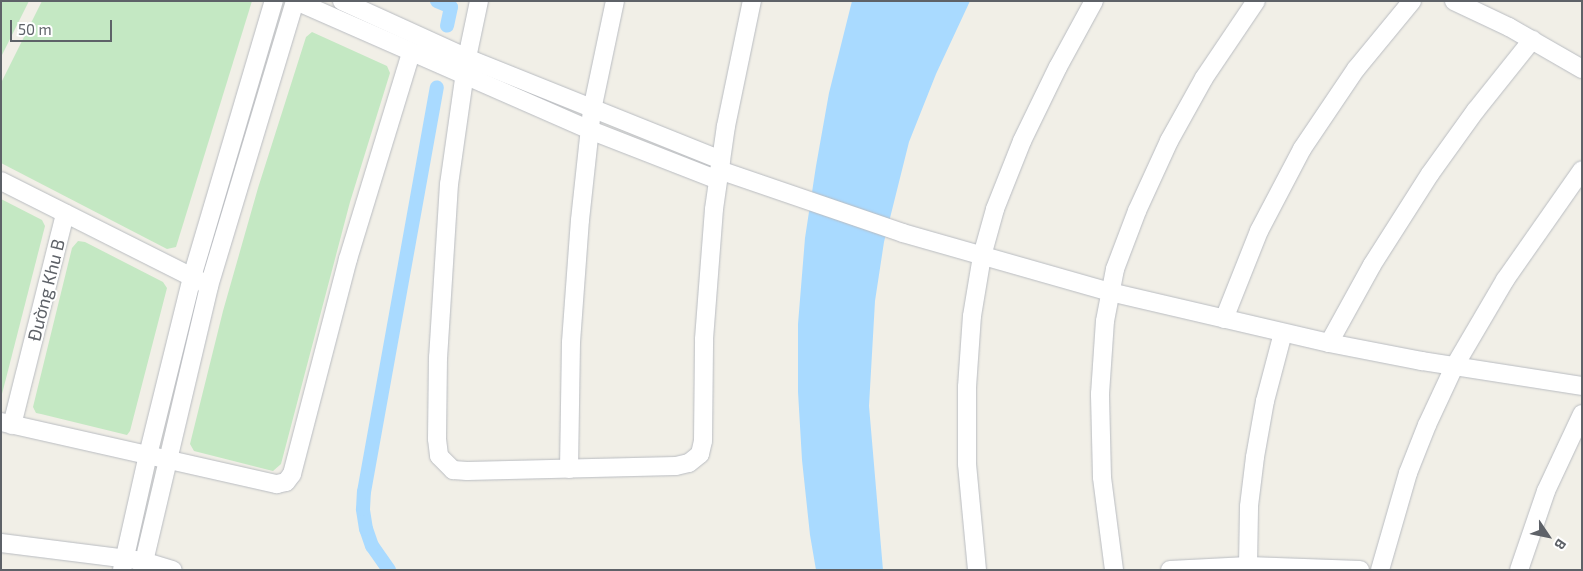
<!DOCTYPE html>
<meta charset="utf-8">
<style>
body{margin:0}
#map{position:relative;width:1583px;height:571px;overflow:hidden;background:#f1efe7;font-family:"Exo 2",sans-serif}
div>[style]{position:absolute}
.green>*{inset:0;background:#c4e8c3}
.water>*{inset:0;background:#a9daff}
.canal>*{height:14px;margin:-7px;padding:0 7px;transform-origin:7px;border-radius:7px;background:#a9daff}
.roads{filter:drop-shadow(0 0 1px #b9bcc1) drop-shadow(0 0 1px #b9bcc1)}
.minor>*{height:18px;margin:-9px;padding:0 9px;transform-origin:9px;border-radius:9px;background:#fff}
span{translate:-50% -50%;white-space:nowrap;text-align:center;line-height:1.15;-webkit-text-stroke:4px #fff;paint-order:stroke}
.street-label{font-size:18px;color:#5e6268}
.frame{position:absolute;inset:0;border:2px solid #5e6268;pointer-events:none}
.north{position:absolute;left:1523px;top:511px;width:50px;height:50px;-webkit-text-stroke:4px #fff;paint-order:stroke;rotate:124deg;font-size:14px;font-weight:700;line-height:20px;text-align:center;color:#5e6268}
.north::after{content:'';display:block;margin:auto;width:18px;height:22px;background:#5e6268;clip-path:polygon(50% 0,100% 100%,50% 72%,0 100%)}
.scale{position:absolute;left:10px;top:20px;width:102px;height:22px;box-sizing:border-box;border:2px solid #5e6268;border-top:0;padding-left:6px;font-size:15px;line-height:18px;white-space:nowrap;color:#5e6268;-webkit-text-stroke:4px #fff;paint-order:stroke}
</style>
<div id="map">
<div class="green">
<div style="clip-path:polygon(1px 1px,29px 1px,1px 57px)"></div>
<div style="clip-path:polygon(42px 1px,252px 1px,176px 247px,167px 249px,1px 163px,1px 83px)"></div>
<div style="clip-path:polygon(312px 32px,387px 66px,390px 73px,350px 202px,281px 464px,273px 471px,194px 451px,190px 444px,223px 311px,258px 188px,306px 37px)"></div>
<div style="clip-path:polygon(1px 199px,42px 220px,45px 226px,1px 398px)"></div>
<div style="clip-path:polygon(78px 241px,85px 242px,163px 282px,167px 288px,130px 431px,127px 435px,41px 414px,36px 413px,33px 407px,72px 248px)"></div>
</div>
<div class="water">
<div style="clip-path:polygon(852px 1px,970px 1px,936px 74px,909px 142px,884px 242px,875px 301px,869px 406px,883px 570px,816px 570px,810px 535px,802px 460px,798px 392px,798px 324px,805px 238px,816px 166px,829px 93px)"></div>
</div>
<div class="canal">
<div style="left:437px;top:1px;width:15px;rotate:23deg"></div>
<div style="left:451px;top:7px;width:19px;rotate:102deg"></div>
<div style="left:389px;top:570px;width:29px;rotate:-125deg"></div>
<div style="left:372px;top:546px;width:18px;rotate:-109deg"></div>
<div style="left:366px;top:529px;width:20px;rotate:-99deg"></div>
<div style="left:363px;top:509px;width:17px;rotate:-87deg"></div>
<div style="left:364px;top:492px;width:411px;rotate:-79.8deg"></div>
</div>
<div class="roads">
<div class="minor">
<div style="left:296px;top:1px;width:321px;rotate:23.7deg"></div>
<div style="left:590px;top:130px;width:137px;rotate:21.3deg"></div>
<div style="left:342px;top:1px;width:137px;rotate:24.5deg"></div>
<div style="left:467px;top:58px;width:274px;rotate:21.9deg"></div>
<div style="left:479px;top:1px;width:58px;rotate:101.9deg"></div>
<div style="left:467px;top:58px;width:127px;rotate:98.1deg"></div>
<div style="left:449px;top:184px;width:173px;rotate:93.6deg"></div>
<div style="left:438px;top:357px;width:82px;rotate:90.7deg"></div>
<div style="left:437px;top:439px;width:17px;rotate:83deg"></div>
<div style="left:439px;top:456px;width:20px;rotate:45deg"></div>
<div style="left:453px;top:470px;width:14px;rotate:4deg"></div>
<div style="left:467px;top:471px;width:209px;rotate:-1.4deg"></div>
<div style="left:676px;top:466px;width:13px;rotate:-13deg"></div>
<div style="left:689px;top:463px;width:14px;rotate:-39deg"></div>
<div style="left:700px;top:454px;width:13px;rotate:-77deg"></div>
<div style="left:703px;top:441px;width:102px;rotate:-89.4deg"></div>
<div style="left:704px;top:339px;width:130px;rotate:-85.6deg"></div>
<div style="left:714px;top:209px;width:84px;rotate:-81.8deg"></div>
<div style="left:726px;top:126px;width:128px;rotate:-78.3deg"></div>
<div style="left:1454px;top:1px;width:61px;rotate:25.3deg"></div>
<div style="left:1509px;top:27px;width:84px;rotate:29.9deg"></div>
<div style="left:719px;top:170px;width:194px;rotate:18.9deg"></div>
<div style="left:903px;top:233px;width:215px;rotate:15.9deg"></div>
<div style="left:1110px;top:292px;width:225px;rotate:13.1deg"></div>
<div style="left:1329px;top:343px;width:95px;rotate:11deg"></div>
<div style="left:1422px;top:361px;width:162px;rotate:8.9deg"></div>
<div style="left:1px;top:181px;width:225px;rotate:26.7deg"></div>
<div style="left:1224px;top:319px;width:95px;rotate:-68.3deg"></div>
<div style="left:1259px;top:231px;width:93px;rotate:-62.3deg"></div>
<div style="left:1302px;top:149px;width:97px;rotate:-56deg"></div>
<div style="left:1356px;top:69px;width:88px;rotate:-50.5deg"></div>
<div style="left:1329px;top:343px;width:89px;rotate:-61.1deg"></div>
<div style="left:1372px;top:265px;width:108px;rotate:-57.5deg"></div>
<div style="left:1430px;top:174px;width:79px;rotate:-54.3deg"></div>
<div style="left:1476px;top:110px;width:90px;rotate:-51.3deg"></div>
<div style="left:1px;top:422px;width:283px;rotate:12.7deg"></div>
<div style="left:277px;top:484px;width:9px;rotate:-13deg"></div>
<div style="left:286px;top:482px;width:10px;rotate:-53deg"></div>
<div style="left:292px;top:474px;width:222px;rotate:-75.4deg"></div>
<div style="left:348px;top:259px;width:215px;rotate:-73deg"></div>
<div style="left:12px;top:425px;width:218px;rotate:-75.9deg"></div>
<div style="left:569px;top:469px;width:127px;rotate:-89.1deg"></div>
<div style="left:571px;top:342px;width:122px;rotate:-85.8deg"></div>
<div style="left:580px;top:220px;width:111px;rotate:-83.8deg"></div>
<div style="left:592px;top:110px;width:111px;rotate:-78.1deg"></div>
<div style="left:1px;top:543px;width:143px;rotate:7.2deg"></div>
<div style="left:143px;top:561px;width:31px;rotate:17deg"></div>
<div style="left:1248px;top:566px;width:60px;rotate:-89deg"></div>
<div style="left:1249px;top:506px;width:49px;rotate:-83deg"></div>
<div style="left:1255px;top:457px;width:57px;rotate:-79.9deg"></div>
<div style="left:1265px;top:401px;width:70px;rotate:-75.2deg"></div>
<div style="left:122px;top:570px;width:118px;rotate:-77.3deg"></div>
<div style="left:148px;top:455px;width:183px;rotate:-76.1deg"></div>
<div style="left:192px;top:277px;width:288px;rotate:-73.5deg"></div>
<div style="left:142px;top:570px;width:292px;rotate:-76.7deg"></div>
<div style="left:209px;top:286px;width:298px;rotate:-73.2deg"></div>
<div style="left:977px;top:570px;width:106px;rotate:-95.4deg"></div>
<div style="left:967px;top:464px;width:77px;rotate:-90deg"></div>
<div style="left:967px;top:387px;width:71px;rotate:-86deg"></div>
<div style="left:972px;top:316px;width:61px;rotate:-80.5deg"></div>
<div style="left:982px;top:256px;width:49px;rotate:-74.5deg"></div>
<div style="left:995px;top:209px;width:73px;rotate:-68.3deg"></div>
<div style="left:1022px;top:141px;width:82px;rotate:-64.1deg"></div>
<div style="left:1058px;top:67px;width:75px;rotate:-61.4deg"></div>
<div style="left:1114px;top:570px;width:94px;rotate:-97.4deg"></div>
<div style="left:1102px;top:477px;width:83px;rotate:-91.4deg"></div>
<div style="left:1100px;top:394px;width:73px;rotate:-86.1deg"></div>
<div style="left:1105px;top:321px;width:53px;rotate:-79.1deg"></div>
<div style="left:1115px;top:269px;width:62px;rotate:-69.2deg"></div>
<div style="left:1137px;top:211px;width:77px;rotate:-65.4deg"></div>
<div style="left:1169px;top:141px;width:72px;rotate:-60.9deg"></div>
<div style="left:1204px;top:78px;width:93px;rotate:-56deg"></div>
<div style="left:1170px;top:570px;width:78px;rotate:-2.9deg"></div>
<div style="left:1248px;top:566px;width:112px;rotate:2deg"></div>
<div style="left:1380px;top:570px;width:101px;rotate:-73.9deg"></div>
<div style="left:1408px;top:473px;width:52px;rotate:-68.4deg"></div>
<div style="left:1427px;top:425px;width:64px;rotate:-65deg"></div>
<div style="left:1454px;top:367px;width:101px;rotate:-59.6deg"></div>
<div style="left:1505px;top:280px;width:134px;rotate:-55deg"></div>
<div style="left:1519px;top:570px;width:83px;rotate:-71.1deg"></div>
<div style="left:1546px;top:491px;width:85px;rotate:-64.9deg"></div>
</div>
</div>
<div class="street-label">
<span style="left:46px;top:290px;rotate:-76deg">Đường Khu B</span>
</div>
<div class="frame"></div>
<div class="north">B</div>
<div class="scale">50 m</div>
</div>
